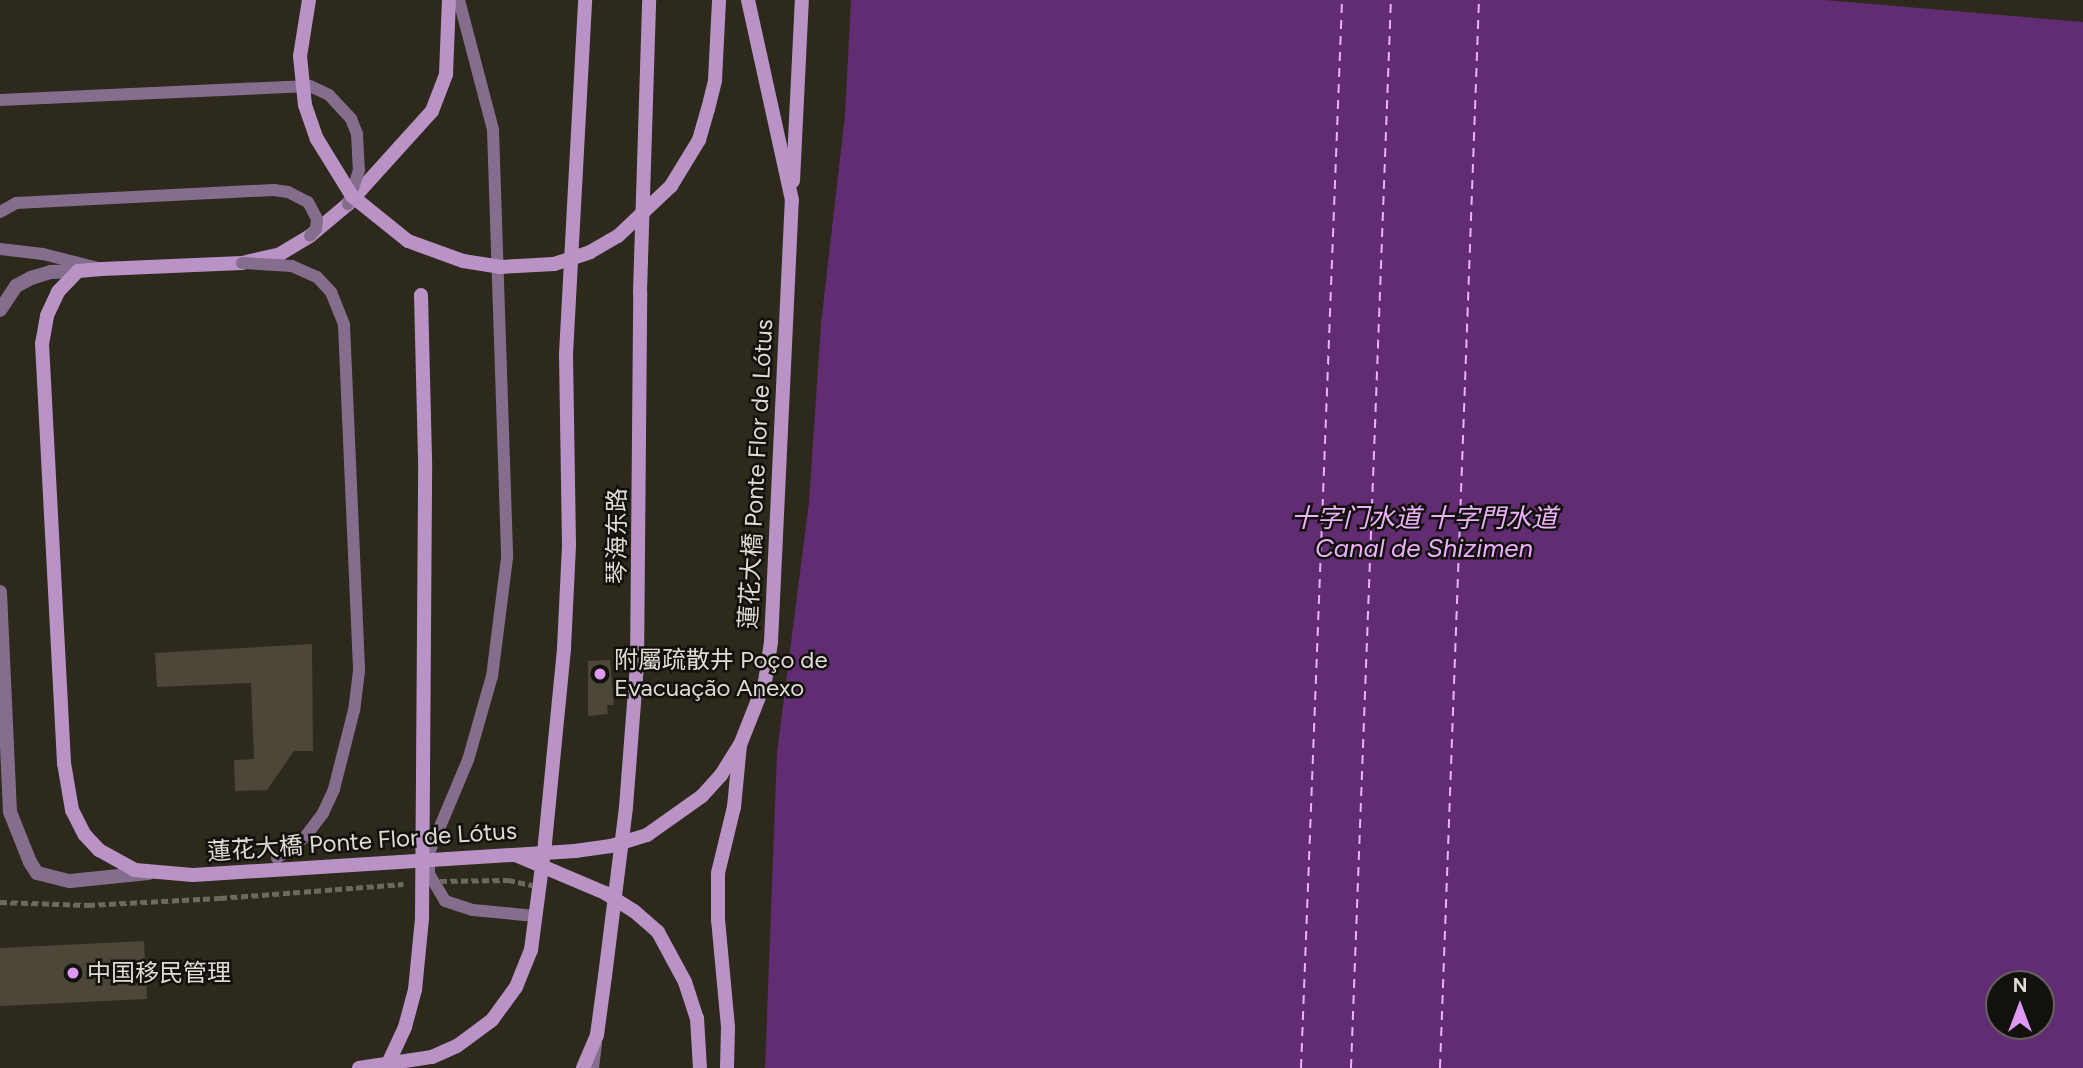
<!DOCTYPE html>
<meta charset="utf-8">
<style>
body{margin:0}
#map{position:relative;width:2083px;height:1068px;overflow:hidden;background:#2d291c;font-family:Figtree,"Noto Sans SC",sans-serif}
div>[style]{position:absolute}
.water>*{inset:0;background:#612c71}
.pier>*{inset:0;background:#2d291c}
.ferry>*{height:2px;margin-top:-1px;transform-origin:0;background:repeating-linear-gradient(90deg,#ecb0fe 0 9px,transparent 0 16px)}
.building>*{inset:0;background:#4c4739}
.path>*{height:4.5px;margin-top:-2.25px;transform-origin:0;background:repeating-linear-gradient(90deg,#6d695e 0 7px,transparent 0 10.5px)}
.service>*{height:12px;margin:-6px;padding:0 6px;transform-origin:6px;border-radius:6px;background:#856d8d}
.secondary>*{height:14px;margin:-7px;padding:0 7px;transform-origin:7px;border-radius:7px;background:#ba93c6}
.path-bridge>*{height:4.5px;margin-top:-2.25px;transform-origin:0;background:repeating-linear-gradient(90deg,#6d695e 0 7px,transparent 0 10.5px)}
.service-bridge>*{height:12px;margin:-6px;padding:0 6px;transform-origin:6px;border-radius:6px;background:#856d8d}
.minor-bridge>*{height:14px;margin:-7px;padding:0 7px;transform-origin:7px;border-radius:7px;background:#856d8d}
.secondary-bridge>*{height:14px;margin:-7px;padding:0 7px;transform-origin:7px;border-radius:7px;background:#ba93c6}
.dots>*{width:19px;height:19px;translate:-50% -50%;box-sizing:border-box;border:4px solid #13110c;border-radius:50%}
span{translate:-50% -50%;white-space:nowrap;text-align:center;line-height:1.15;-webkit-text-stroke:5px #13110c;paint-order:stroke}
.street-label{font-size:24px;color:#dedcd4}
.poi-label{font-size:24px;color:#dedcd4}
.left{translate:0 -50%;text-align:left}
.water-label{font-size:26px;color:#ecb0fe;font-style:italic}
.north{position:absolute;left:1985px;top:970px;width:70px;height:70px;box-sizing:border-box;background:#13110c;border:2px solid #64625c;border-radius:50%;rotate:0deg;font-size:19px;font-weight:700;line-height:28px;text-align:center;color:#dedcd4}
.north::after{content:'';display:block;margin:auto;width:24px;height:32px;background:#dd99f3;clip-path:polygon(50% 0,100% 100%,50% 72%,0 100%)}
</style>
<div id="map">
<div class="water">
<div style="clip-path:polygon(evenodd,851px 0,2083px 0,2083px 1068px,765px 1068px,777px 752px,809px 502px,821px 324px,845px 115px,851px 0,1999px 984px,2041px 984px,2041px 1026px,1999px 1026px,1999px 984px)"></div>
</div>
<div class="pier">
<div style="clip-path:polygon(1825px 0,2083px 0,2083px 22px)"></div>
</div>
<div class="ferry">
<div style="left:1301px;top:1068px;width:1069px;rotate:-87.8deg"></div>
<div style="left:1351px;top:1068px;width:1069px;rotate:-87.86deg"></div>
<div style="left:1440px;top:1068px;width:1069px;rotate:-87.91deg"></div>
</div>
<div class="building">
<div style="clip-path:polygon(312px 644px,313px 751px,294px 751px,267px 790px,235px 791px,234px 760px,254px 759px,251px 683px,157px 687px,155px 653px)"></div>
<div style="clip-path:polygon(610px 660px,614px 705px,607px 705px,608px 714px,588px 716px,588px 661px)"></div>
<div style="clip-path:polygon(144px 941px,147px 999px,0 1006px,0 948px)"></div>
</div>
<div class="path">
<div style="left:0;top:902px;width:88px;rotate:2deg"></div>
<div style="left:88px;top:905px;width:132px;rotate:-3deg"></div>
</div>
<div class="service">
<div style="left:459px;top:0;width:134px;rotate:75.3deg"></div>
<div style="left:493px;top:130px;width:428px;rotate:88.1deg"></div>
<div style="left:507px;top:558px;width:119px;rotate:97.2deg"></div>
<div style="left:492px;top:676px;width:87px;rotate:105.9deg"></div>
<div style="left:468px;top:760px;width:101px;rotate:112.8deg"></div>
<div style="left:429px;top:853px;width:21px;rotate:90deg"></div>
<div style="left:429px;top:874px;width:31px;rotate:59deg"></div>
<div style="left:445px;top:901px;width:29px;rotate:18deg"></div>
<div style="left:473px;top:910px;width:62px;rotate:5.5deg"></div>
<div style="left:277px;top:858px;width:35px;rotate:-37deg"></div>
<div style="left:305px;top:837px;width:30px;rotate:-53deg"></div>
<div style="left:323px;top:813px;width:26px;rotate:-65deg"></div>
<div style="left:593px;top:1068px;width:24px;rotate:-83deg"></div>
</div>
<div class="secondary">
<div style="left:748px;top:0;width:205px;rotate:77.6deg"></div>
<div style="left:793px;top:181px;width:181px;rotate:-87.2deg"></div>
<div style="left:102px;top:269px;width:140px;rotate:-2.5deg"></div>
<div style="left:242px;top:263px;width:39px;rotate:-13deg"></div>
<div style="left:280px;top:254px;width:35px;rotate:-31deg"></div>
<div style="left:310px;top:236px;width:50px;rotate:-40.1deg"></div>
<div style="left:348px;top:204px;width:125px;rotate:-47.9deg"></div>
<div style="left:432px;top:111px;width:40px;rotate:-69deg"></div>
<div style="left:446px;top:74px;width:74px;rotate:-87.7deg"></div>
<div style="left:421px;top:295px;width:169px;rotate:88.6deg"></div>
<div style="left:359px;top:1068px;width:74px;rotate:-8.6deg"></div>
<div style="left:432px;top:1057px;width:27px;rotate:-24deg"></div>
<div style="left:457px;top:1046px;width:44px;rotate:-36.6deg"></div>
<div style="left:492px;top:1020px;width:41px;rotate:-54deg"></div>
<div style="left:516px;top:987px;width:40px;rotate:-68deg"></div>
<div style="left:531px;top:950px;width:108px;rotate:-82.5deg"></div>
<div style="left:545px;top:843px;width:196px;rotate:-84.4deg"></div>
<div style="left:564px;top:648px;width:103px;rotate:-87.2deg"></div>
<div style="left:569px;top:545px;width:191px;rotate:-90.9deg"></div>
<div style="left:566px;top:354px;width:355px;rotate:-86.9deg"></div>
<div style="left:583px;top:1068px;width:36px;rotate:-67deg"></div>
<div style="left:597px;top:1035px;width:60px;rotate:-82.3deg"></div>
<div style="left:605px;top:976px;width:170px;rotate:-82.9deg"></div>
<div style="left:626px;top:807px;width:142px;rotate:-85.6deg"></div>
<div style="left:637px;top:665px;width:373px;rotate:-89.5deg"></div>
<div style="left:640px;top:292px;width:292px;rotate:-88.2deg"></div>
<div style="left:727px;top:1068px;width:41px;rotate:-88.6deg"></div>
<div style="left:728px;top:1027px;width:107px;rotate:-95.3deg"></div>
<div style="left:718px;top:920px;width:47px;rotate:-90deg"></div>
<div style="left:718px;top:873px;width:68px;rotate:-76.4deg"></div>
<div style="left:734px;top:807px;width:62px;rotate:-84.5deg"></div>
</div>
<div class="path-bridge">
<div style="left:440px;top:881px;width:68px;rotate:-0.8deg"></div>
<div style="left:508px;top:880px;width:25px;rotate:12deg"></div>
<div style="left:220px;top:898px;width:184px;rotate:-4.4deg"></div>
</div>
<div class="service-bridge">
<div style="left:0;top:100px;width:310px;rotate:-2.6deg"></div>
<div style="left:310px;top:86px;width:21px;rotate:25deg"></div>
<div style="left:329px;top:95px;width:33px;rotate:47deg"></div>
<div style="left:351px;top:119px;width:16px;rotate:68deg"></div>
<div style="left:357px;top:134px;width:36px;rotate:87deg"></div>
<div style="left:359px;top:170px;width:36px;rotate:108deg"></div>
<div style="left:0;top:212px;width:18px;rotate:-29deg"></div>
<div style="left:16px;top:203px;width:258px;rotate:-2.9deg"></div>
<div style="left:274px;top:190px;width:14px;rotate:8deg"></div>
<div style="left:288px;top:192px;width:22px;rotate:27deg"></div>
<div style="left:308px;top:202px;width:19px;rotate:62deg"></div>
<div style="left:317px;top:219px;width:10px;rotate:96deg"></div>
<div style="left:316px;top:229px;width:9px;rotate:131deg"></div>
<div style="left:0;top:249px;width:43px;rotate:6.6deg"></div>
<div style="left:43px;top:254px;width:57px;rotate:14.3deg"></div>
<div style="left:242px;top:263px;width:50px;rotate:3.4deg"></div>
<div style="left:292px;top:266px;width:27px;rotate:24deg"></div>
<div style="left:317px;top:277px;width:21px;rotate:47deg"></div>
<div style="left:331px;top:292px;width:35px;rotate:68deg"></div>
<div style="left:344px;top:325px;width:346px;rotate:87.5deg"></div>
<div style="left:359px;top:671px;width:39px;rotate:97deg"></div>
<div style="left:354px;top:710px;width:81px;rotate:104.2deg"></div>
</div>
<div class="minor-bridge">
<div style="left:0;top:310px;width:29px;rotate:-56deg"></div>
<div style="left:16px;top:286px;width:17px;rotate:-28deg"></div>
<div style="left:31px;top:278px;width:21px;rotate:-17deg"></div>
<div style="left:51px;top:272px;width:27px;rotate:-2deg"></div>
<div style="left:0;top:592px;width:220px;rotate:87.4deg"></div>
<div style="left:10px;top:812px;width:54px;rotate:68.2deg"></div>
<div style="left:30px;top:862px;width:13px;rotate:58deg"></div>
<div style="left:37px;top:873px;width:34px;rotate:14deg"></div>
<div style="left:70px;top:881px;width:79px;rotate:-5.8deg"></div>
</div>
<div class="secondary-bridge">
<div style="left:309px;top:0;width:57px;rotate:99.1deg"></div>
<div style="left:300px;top:56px;width:49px;rotate:84.2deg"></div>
<div style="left:305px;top:105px;width:36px;rotate:71deg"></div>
<div style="left:317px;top:139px;width:67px;rotate:58.4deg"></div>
<div style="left:352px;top:196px;width:72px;rotate:38.8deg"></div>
<div style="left:408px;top:241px;width:59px;rotate:20deg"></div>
<div style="left:463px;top:261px;width:37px;rotate:9deg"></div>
<div style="left:500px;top:267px;width:54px;rotate:-3.2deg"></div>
<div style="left:554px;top:264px;width:38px;rotate:-18deg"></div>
<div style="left:590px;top:252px;width:32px;rotate:-30deg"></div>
<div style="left:618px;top:236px;width:73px;rotate:-43.3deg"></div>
<div style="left:671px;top:186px;width:54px;rotate:-58.7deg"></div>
<div style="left:699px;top:140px;width:32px;rotate:-74deg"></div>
<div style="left:708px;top:109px;width:30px;rotate:-76deg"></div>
<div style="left:715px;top:80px;width:80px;rotate:-87.1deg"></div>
<div style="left:102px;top:269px;width:24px;rotate:175deg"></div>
<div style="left:78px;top:271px;width:29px;rotate:134deg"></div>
<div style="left:58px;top:292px;width:26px;rotate:115deg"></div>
<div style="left:47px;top:316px;width:27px;rotate:100deg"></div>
<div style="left:42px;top:343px;width:421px;rotate:87deg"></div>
<div style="left:64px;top:763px;width:48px;rotate:80.3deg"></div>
<div style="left:72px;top:810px;width:28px;rotate:63deg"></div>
<div style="left:85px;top:835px;width:21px;rotate:47deg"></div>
<div style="left:99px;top:850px;width:41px;rotate:29.1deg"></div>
<div style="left:135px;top:870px;width:58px;rotate:4.9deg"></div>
<div style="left:193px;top:875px;width:383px;rotate:-3.6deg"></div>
<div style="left:575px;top:851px;width:36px;rotate:-8deg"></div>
<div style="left:611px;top:846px;width:38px;rotate:-17deg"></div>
<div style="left:647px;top:835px;width:67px;rotate:-35.3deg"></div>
<div style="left:702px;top:796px;width:28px;rotate:-48deg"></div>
<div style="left:721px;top:775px;width:36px;rotate:-58deg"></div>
<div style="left:740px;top:745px;width:68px;rotate:-68.4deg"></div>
<div style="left:765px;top:682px;width:40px;rotate:-81.5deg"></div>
<div style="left:771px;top:642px;width:442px;rotate:-87.3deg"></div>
<div style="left:518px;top:856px;width:95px;rotate:23deg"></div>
<div style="left:605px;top:893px;width:34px;rotate:32deg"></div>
<div style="left:634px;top:911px;width:32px;rotate:41deg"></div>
<div style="left:658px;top:932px;width:57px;rotate:61.6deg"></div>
<div style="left:685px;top:982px;width:38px;rotate:72deg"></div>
<div style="left:697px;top:1018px;width:50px;rotate:86.6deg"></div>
<div style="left:386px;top:1068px;width:45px;rotate:-65.1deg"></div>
<div style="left:405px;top:1027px;width:38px;rotate:-75deg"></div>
<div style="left:415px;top:990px;width:72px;rotate:-84.4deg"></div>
<div style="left:422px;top:918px;width:454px;rotate:-89.6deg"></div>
</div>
<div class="dots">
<div style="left:600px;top:674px;background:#dd99f3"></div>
<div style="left:73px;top:973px;background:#dd99f3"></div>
</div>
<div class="street-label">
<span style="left:756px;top:474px;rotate:-87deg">蓮花大橋 Ponte Flor de Lótus</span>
<span style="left:617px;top:536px;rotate:-90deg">琴海东路</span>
<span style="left:362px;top:841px;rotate:-4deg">蓮花大橋 Ponte Flor de Lótus</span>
</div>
<div class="poi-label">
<span class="left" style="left:614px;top:674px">附屬疏散井 Poço de<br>Evacuação Anexo</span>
<span class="left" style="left:87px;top:973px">中国移民管理</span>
</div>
<div class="water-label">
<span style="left:1424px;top:534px">十字门水道 十字門水道<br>Canal de Shizimen</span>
</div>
<div class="north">N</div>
</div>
